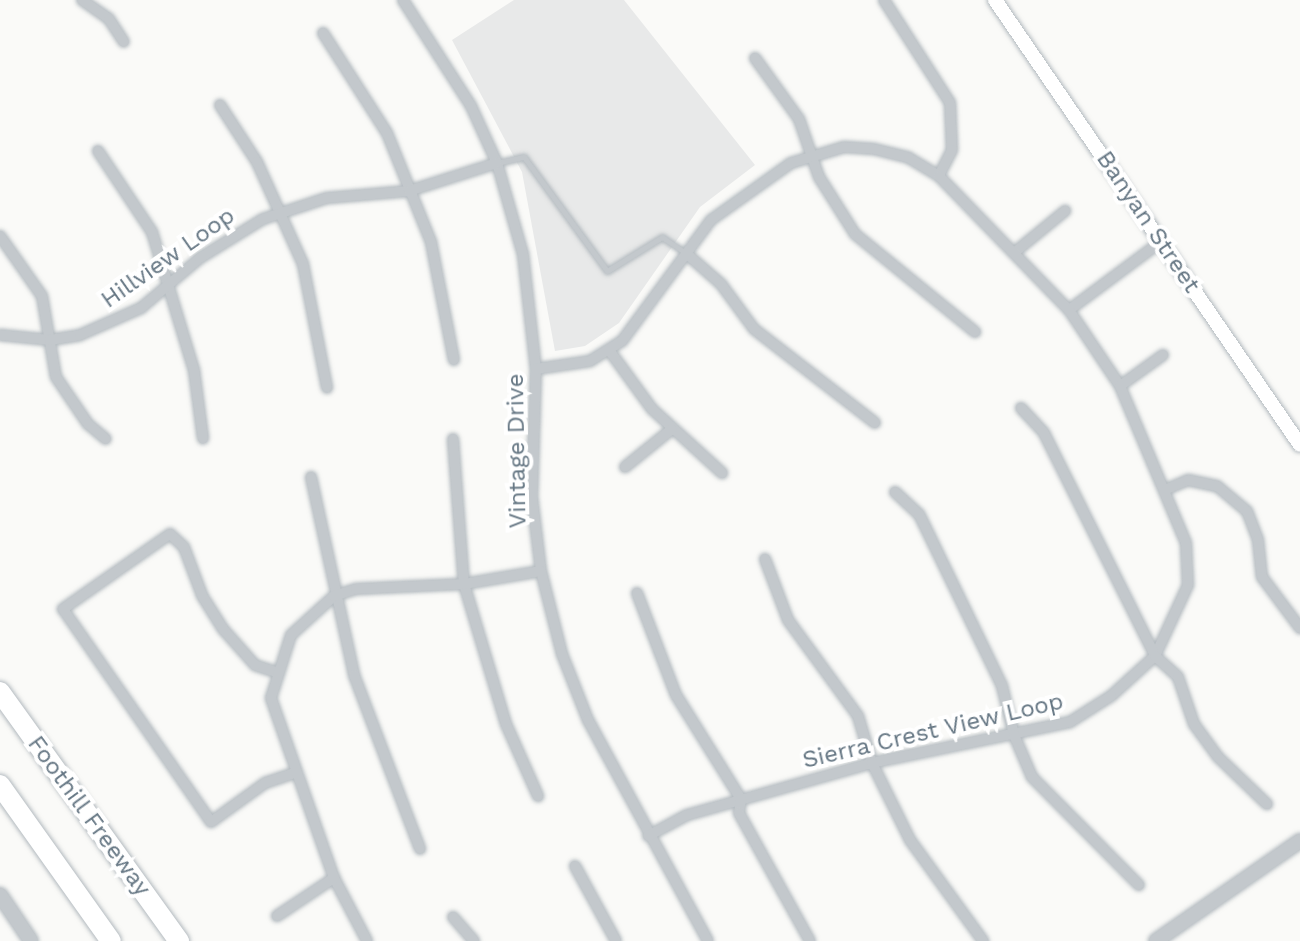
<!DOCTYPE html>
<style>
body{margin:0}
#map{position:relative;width:1300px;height:941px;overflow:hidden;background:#fafaf8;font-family:"Work Sans",sans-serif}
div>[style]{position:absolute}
.built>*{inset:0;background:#e8e9e9}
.roads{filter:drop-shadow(0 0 2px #b3babf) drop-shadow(0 0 2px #b3babf)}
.service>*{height:5px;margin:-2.5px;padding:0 2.5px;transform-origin:2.5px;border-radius:2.5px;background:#c3c8cc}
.minor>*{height:10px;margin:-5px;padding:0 5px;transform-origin:5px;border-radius:5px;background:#c3c8cc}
.tertiary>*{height:14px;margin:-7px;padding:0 7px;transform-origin:7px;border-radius:7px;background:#c3c8cc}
.secondary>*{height:14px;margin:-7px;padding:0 7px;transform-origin:7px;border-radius:7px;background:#fff}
.motorway>*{height:20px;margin:-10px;padding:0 10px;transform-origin:10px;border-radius:10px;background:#fff}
span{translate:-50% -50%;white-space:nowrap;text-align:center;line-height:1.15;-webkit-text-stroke:8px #fff;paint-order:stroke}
.street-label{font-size:24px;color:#657683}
</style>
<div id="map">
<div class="built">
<div style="clip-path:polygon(514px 0,624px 0,755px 165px,700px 207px,619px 323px,585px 346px,555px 351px,522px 172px,452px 40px)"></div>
</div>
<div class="roads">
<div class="service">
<div style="left:497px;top:163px;width:28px;rotate:-13deg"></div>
<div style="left:524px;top:157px;width:141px;rotate:53.9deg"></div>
<div style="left:607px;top:271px;width:65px;rotate:-31.7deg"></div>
<div style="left:662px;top:237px;width:30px;rotate:34deg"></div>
</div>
<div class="minor">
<div style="left:82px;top:0;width:33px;rotate:35deg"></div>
<div style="left:109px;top:19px;width:27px;rotate:57deg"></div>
<div style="left:403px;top:0;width:126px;rotate:57.3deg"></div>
<div style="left:471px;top:106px;width:63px;rotate:65.5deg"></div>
<div style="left:497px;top:163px;width:95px;rotate:74.1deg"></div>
<div style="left:523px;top:254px;width:116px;rotate:83.6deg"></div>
<div style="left:536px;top:369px;width:128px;rotate:91.8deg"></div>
<div style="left:532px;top:497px;width:75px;rotate:83.1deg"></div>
<div style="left:541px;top:571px;width:86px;rotate:75.8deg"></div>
<div style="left:562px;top:654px;width:71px;rotate:68.5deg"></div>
<div style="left:588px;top:720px;width:251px;rotate:61.5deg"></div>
<div style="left:884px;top:0;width:122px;rotate:57.3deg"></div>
<div style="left:950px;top:103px;width:47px;rotate:87.6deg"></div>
<div style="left:952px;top:150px;width:29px;rotate:117deg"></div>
<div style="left:323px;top:33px;width:119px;rotate:57.4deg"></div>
<div style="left:387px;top:133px;width:118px;rotate:68deg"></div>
<div style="left:431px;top:242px;width:120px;rotate:79deg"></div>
<div style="left:755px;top:58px;width:75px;rotate:54.2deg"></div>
<div style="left:799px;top:119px;width:61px;rotate:71deg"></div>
<div style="left:819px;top:177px;width:67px;rotate:57.7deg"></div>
<div style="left:855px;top:234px;width:155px;rotate:39.2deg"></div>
<div style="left:220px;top:105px;width:68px;rotate:57deg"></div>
<div style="left:257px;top:162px;width:112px;rotate:65.7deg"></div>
<div style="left:303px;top:264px;width:126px;rotate:79deg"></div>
<div style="left:98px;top:151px;width:97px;rotate:56.3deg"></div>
<div style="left:152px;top:232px;width:144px;rotate:73.1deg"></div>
<div style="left:194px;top:370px;width:69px;rotate:82.5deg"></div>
<div style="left:0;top:236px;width:73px;rotate:55deg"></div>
<div style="left:42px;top:296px;width:82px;rotate:80.2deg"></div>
<div style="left:56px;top:377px;width:57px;rotate:55.8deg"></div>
<div style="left:88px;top:424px;width:23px;rotate:40deg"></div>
<div style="left:1015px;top:252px;width:65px;rotate:-39.4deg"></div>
<div style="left:688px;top:255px;width:44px;rotate:41.3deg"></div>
<div style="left:721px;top:284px;width:56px;rotate:53.7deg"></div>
<div style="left:754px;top:329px;width:153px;rotate:37.8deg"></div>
<div style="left:1069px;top:310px;width:116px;rotate:-36.6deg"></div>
<div style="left:0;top:335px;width:50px;rotate:5.7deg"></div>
<div style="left:50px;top:340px;width:30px;rotate:-9deg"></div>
<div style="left:80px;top:335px;width:67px;rotate:-23.9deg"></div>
<div style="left:141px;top:308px;width:77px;rotate:-40.3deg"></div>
<div style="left:200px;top:258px;width:74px;rotate:-31.8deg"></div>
<div style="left:263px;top:219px;width:67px;rotate:-18.2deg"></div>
<div style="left:327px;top:198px;width:82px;rotate:-4.9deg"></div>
<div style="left:409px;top:191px;width:92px;rotate:-17.7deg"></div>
<div style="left:609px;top:350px;width:73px;rotate:53.9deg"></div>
<div style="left:652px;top:409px;width:95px;rotate:42.4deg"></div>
<div style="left:536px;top:369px;width:55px;rotate:-8.4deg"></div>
<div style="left:590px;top:361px;width:38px;rotate:-32deg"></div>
<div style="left:622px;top:341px;width:150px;rotate:-53.7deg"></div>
<div style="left:711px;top:220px;width:98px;rotate:-35.5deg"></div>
<div style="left:791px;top:163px;width:55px;rotate:-16.8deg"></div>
<div style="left:844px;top:147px;width:30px;rotate:4deg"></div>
<div style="left:874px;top:149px;width:36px;rotate:14deg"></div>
<div style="left:909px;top:158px;width:35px;rotate:31deg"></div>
<div style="left:939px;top:176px;width:187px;rotate:45.9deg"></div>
<div style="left:1069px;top:310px;width:92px;rotate:56.1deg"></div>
<div style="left:1120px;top:386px;width:170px;rotate:67.2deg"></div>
<div style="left:1186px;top:543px;width:42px;rotate:87.3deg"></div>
<div style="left:1188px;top:585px;width:78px;rotate:114.9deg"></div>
<div style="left:1155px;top:656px;width:59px;rotate:137.7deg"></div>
<div style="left:1111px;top:696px;width:49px;rotate:147.6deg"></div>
<div style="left:1070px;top:722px;width:202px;rotate:168.3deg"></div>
<div style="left:872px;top:763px;width:192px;rotate:164.3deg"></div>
<div style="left:687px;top:815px;width:44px;rotate:151.7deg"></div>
<div style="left:1120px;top:386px;width:53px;rotate:-35.8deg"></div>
<div style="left:1021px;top:408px;width:34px;rotate:47deg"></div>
<div style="left:1044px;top:433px;width:249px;rotate:63.5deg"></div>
<div style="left:1155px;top:656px;width:31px;rotate:42deg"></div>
<div style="left:1178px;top:677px;width:50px;rotate:71.2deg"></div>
<div style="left:1194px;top:724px;width:41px;rotate:54deg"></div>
<div style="left:1218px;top:757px;width:68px;rotate:43.8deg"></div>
<div style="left:453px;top:439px;width:145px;rotate:85.7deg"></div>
<div style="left:464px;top:584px;width:146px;rotate:73.3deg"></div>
<div style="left:506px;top:724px;width:79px;rotate:66deg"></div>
<div style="left:625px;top:467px;width:60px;rotate:-39deg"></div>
<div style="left:311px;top:477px;width:203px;rotate:77.7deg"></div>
<div style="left:354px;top:675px;width:186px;rotate:69.2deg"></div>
<div style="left:1167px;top:489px;width:23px;rotate:-23deg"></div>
<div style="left:1188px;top:480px;width:30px;rotate:12deg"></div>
<div style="left:1217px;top:486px;width:39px;rotate:40deg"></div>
<div style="left:1247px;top:511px;width:31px;rotate:69deg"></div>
<div style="left:1258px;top:540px;width:37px;rotate:84deg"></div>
<div style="left:1262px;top:577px;width:64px;rotate:53.3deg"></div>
<div style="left:895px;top:492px;width:33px;rotate:43deg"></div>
<div style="left:919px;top:514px;width:191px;rotate:64.2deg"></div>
<div style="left:1002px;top:686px;width:50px;rotate:76.2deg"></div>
<div style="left:1014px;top:735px;width:46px;rotate:66.8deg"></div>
<div style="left:1032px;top:777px;width:152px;rotate:45.3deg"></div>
<div style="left:765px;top:559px;width:65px;rotate:69.3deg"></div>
<div style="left:788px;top:620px;width:119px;rotate:53.9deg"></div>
<div style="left:858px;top:716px;width:49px;rotate:73.4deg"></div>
<div style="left:872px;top:763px;width:86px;rotate:63.7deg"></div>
<div style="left:910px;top:840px;width:125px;rotate:54.1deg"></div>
<div style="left:637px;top:593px;width:109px;rotate:69.1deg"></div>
<div style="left:676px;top:695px;width:123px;rotate:58deg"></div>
<div style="left:741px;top:799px;width:14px;rotate:98deg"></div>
<div style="left:739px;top:813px;width:146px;rotate:61deg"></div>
<div style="left:276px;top:672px;width:22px;rotate:-162deg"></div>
<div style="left:255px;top:665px;width:48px;rotate:-131.6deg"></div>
<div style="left:223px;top:629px;width:40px;rotate:-122deg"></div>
<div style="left:202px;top:595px;width:51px;rotate:-110.6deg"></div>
<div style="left:184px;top:547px;width:19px;rotate:-137deg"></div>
<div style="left:170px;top:534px;width:131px;rotate:145deg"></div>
<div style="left:63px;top:609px;width:259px;rotate:55.2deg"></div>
<div style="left:211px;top:822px;width:67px;rotate:-35.8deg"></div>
<div style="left:265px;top:783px;width:31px;rotate:-19deg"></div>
<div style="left:575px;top:866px;width:85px;rotate:61.3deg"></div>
<div style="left:277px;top:916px;width:69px;rotate:-33.7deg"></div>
<div style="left:453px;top:917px;width:32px;rotate:49deg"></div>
<div style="left:367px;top:941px;width:71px;rotate:-117.6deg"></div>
<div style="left:334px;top:878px;width:191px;rotate:-109.3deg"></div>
<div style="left:271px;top:698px;width:66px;rotate:-72.4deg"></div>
<div style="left:291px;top:635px;width:58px;rotate:-42.2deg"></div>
<div style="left:334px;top:596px;width:23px;rotate:-18deg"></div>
<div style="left:356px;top:589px;width:108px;rotate:-2.7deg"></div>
<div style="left:464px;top:584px;width:78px;rotate:-9.6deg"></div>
</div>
<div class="tertiary">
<div style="left:0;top:895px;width:55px;rotate:56deg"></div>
<div style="left:1156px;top:941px;width:175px;rotate:-34.8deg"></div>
</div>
<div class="secondary">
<div style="left:995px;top:0;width:539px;rotate:55.57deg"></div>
</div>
<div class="motorway">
<div style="left:0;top:692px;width:307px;rotate:54.3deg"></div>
<div style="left:0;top:785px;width:191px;rotate:54.6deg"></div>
</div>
</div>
<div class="street-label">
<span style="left:1148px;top:222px;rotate:56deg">Banyan Street</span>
<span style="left:168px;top:258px;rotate:-35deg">Hillview Loop</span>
<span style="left:517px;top:451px;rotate:-91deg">Vintage Drive</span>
<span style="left:933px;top:731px;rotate:-13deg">Sierra Crest View Loop</span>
<span style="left:89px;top:816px;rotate:54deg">Foothill Freeway</span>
</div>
</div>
